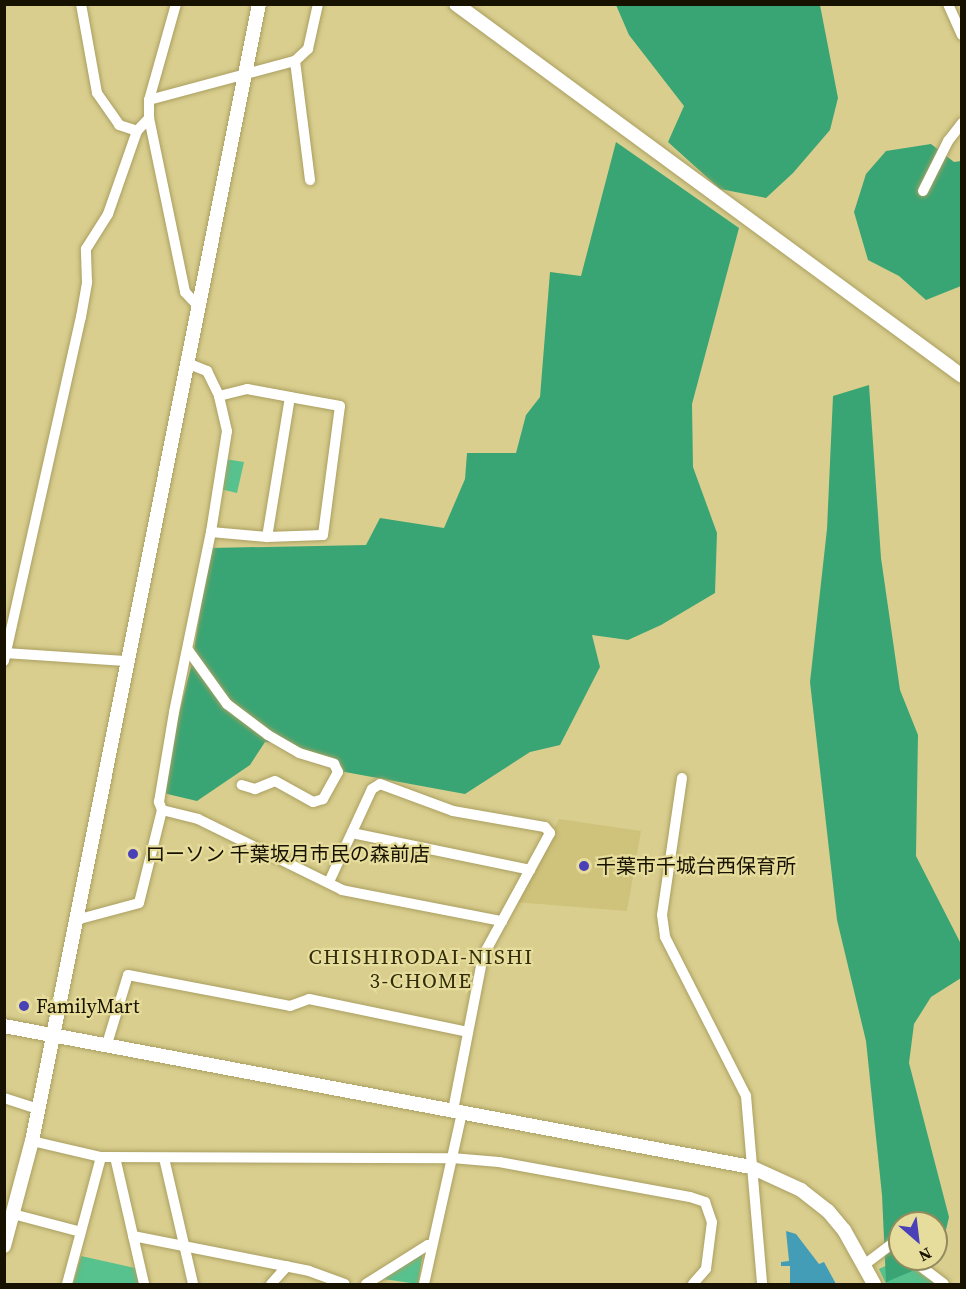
<!DOCTYPE html>
<meta charset="utf-8">
<style>
body{margin:0}
#map{position:relative;width:966px;height:1289px;overflow:hidden;background:#d9ce8e;font-family:"Source Serif 4","Noto Sans JP",serif}
div>[style]{position:absolute}
.built>*{inset:0;background:#cfc37b}
.green>*{inset:0;background:#57c28e}
.forest>*{inset:0;background:#3aa574}
.water>*{inset:0;background:#439db7}
.roads{filter:drop-shadow(0 0 2px #aa9f61) drop-shadow(0 0 2px #aa9f61)}
.minor>*{height:10px;margin:-5px;padding:0 5px;transform-origin:5px;border-radius:5px;background:#fff}
.tertiary>*{height:14px;margin:-7px;padding:0 7px;transform-origin:7px;border-radius:7px;background:#fff}
.dots>*{width:16px;height:16px;translate:-50% -50%;box-sizing:border-box;border:3px solid #e6dc9b;border-radius:50%}
span{translate:-50% -50%;white-space:nowrap;text-align:center;line-height:1.15;-webkit-text-stroke:4.5px #e6dc9b;paint-order:stroke}
.poi-label{font-size:20px;color:#171200}
.left{translate:0 -50%;text-align:left}
.neighbourhood-label{font-size:21px;color:#312c0a;letter-spacing:1.5px}
.frame{position:absolute;inset:0;border:6px solid #171200;pointer-events:none}
.north{position:absolute;left:888px;top:1211px;width:60px;height:60px;box-sizing:border-box;background:#e6dc9b;border:2px solid #938b5d;border-radius:50%;rotate:152deg;font-size:16px;font-weight:700;line-height:24px;text-align:center;color:#171200}
.north::after{content:'';display:block;margin:auto;width:21px;height:27px;background:#4a41b8;clip-path:polygon(50% 0,100% 100%,50% 72%,0 100%)}
</style>
<div id="map">
<div class="built">
<div style="clip-path:polygon(559px 819px,641px 831px,627px 911px,514px 902px)"></div>
</div>
<div class="green">
<div style="clip-path:polygon(225px 459px,244px 462px,237px 493px,220px 489px)"></div>
<div style="clip-path:polygon(423px 1252px,418px 1284px,383px 1279px)"></div>
<div style="clip-path:polygon(81px 1256px,135px 1268px,139px 1284px,73px 1284px)"></div>
<div style="clip-path:polygon(900px 1259px,925px 1277px,937px 1284px,886px 1284px,879px 1269px)"></div>
</div>
<div class="forest">
<div style="clip-path:polygon(616px 5px,820px 5px,838px 98px,830px 130px,793px 173px,766px 198px,720px 189px,668px 142px,684px 106px,629px 35px)"></div>
<div style="clip-path:polygon(616px 142px,739px 228px,692px 404px,693px 467px,717px 533px,715px 593px,661px 625px,628px 640px,592px 635px,600px 667px,560px 745px,530px 752px,465px 794px,334px 770px,288px 744px,265px 742px,250px 765px,197px 801px,159px 792px,192px 663px,210px 548px,366px 545px,380px 518px,444px 528px,465px 479px,467px 453px,516px 453px,526px 415px,540px 397px,550px 272px,581px 276px)"></div>
<div style="clip-path:polygon(931px 144px,954px 162px,961px 161px,961px 286px,926px 300px,899px 276px,868px 260px,854px 212px,866px 174px,886px 151px)"></div>
<div style="clip-path:polygon(evenodd,869px 385px,881px 558px,900px 690px,918px 735px,916px 856px,961px 944px,961px 978px,931px 997px,914px 1024px,909px 1063px,949px 1217px,939px 1260px,886px 1282px,882px 1195px,866px 1041px,837px 920px,810px 682px,827px 529px,833px 396px,869px 385px,900px 1223px,936px 1223px,936px 1259px,900px 1259px,900px 1223px)"></div>
</div>
<div class="water">
<div style="clip-path:polygon(786px 1231px,796px 1234px,819px 1264px,824px 1262px,836px 1284px,790px 1284px,790px 1266px,781px 1266px,781px 1262px,789px 1261px)"></div>
</div>
<div class="roads">
<div class="minor">
<div style="left:81px;top:4px;width:90px;rotate:79.8deg"></div>
<div style="left:97px;top:93px;width:39px;rotate:55deg"></div>
<div style="left:119px;top:125px;width:19px;rotate:18deg"></div>
<div style="left:176px;top:4px;width:100px;rotate:105.7deg"></div>
<div style="left:149px;top:100px;width:18px;rotate:90deg"></div>
<div style="left:149px;top:118px;width:178px;rotate:78.3deg"></div>
<div style="left:185px;top:292px;width:19px;rotate:47deg"></div>
<div style="left:948px;top:4px;width:34px;rotate:66deg"></div>
<div style="left:295px;top:61px;width:120px;rotate:82.8deg"></div>
<div style="left:149px;top:100px;width:151px;rotate:-15deg"></div>
<div style="left:295px;top:61px;width:18px;rotate:-43deg"></div>
<div style="left:308px;top:49px;width:46px;rotate:-77.5deg"></div>
<div style="left:923px;top:191px;width:56px;rotate:-63.4deg"></div>
<div style="left:948px;top:141px;width:23px;rotate:-52deg"></div>
<div style="left:187px;top:363px;width:22px;rotate:22deg"></div>
<div style="left:207px;top:371px;width:28px;rotate:64deg"></div>
<div style="left:219px;top:396px;width:29px;rotate:-14deg"></div>
<div style="left:247px;top:389px;width:44px;rotate:10.5deg"></div>
<div style="left:290px;top:397px;width:142px;rotate:99.3deg"></div>
<div style="left:211px;top:532px;width:56px;rotate:5.1deg"></div>
<div style="left:267px;top:537px;width:56px;rotate:-2deg"></div>
<div style="left:323px;top:535px;width:130px;rotate:-82.5deg"></div>
<div style="left:340px;top:406px;width:51px;rotate:-169.8deg"></div>
<div style="left:188px;top:650px;width:67px;rotate:54.2deg"></div>
<div style="left:227px;top:704px;width:51px;rotate:37.1deg"></div>
<div style="left:268px;top:735px;width:36px;rotate:30deg"></div>
<div style="left:299px;top:753px;width:37px;rotate:17deg"></div>
<div style="left:334px;top:764px;width:9px;rotate:63deg"></div>
<div style="left:338px;top:772px;width:31px;rotate:119deg"></div>
<div style="left:323px;top:799px;width:10px;rotate:163deg"></div>
<div style="left:313px;top:802px;width:43px;rotate:-151.1deg"></div>
<div style="left:275px;top:781px;width:22px;rotate:158deg"></div>
<div style="left:255px;top:789px;width:14px;rotate:-163deg"></div>
<div style="left:6px;top:653px;width:122px;rotate:3.8deg"></div>
<div style="left:4px;top:661px;width:353px;rotate:-77.4deg"></div>
<div style="left:81px;top:317px;width:36px;rotate:-80deg"></div>
<div style="left:87px;top:282px;width:33px;rotate:-92deg"></div>
<div style="left:86px;top:249px;width:41px;rotate:-57.8deg"></div>
<div style="left:108px;top:214px;width:88px;rotate:-70.7deg"></div>
<div style="left:137px;top:131px;width:18px;rotate:-47deg"></div>
<div style="left:682px;top:778px;width:138px;rotate:98.3deg"></div>
<div style="left:662px;top:915px;width:22px;rotate:82deg"></div>
<div style="left:665px;top:937px;width:178px;rotate:63deg"></div>
<div style="left:746px;top:1096px;width:189px;rotate:85.1deg"></div>
<div style="left:162px;top:810px;width:9px;rotate:-111deg"></div>
<div style="left:159px;top:802px;width:91px;rotate:-80.5deg"></div>
<div style="left:174px;top:712px;width:184px;rotate:-78.4deg"></div>
<div style="left:211px;top:532px;width:102px;rotate:-81deg"></div>
<div style="left:227px;top:431px;width:36px;rotate:-103deg"></div>
<div style="left:352px;top:833px;width:182px;rotate:11.7deg"></div>
<div style="left:329px;top:882px;width:102px;rotate:-65.2deg"></div>
<div style="left:372px;top:789px;width:9px;rotate:-32deg"></div>
<div style="left:380px;top:784px;width:78px;rotate:20.3deg"></div>
<div style="left:453px;top:811px;width:93px;rotate:9.9deg"></div>
<div style="left:545px;top:827px;width:8px;rotate:50deg"></div>
<div style="left:550px;top:833px;width:140px;rotate:118.6deg"></div>
<div style="left:483px;top:956px;width:158px;rotate:101deg"></div>
<div style="left:76px;top:920px;width:65px;rotate:-15.1deg"></div>
<div style="left:139px;top:903px;width:96px;rotate:-76.1deg"></div>
<div style="left:162px;top:810px;width:37px;rotate:14deg"></div>
<div style="left:198px;top:819px;width:161px;rotate:26.2deg"></div>
<div style="left:342px;top:890px;width:163px;rotate:11deg"></div>
<div style="left:107px;top:1044px;width:72px;rotate:-73.1deg"></div>
<div style="left:128px;top:975px;width:165px;rotate:10.8deg"></div>
<div style="left:290px;top:1006px;width:20px;rotate:-20deg"></div>
<div style="left:309px;top:999px;width:162px;rotate:11.7deg"></div>
<div style="left:4px;top:1098px;width:36px;rotate:18deg"></div>
<div style="left:32px;top:1141px;width:71px;rotate:13.1deg"></div>
<div style="left:101px;top:1157px;width:351px;rotate:0.2deg"></div>
<div style="left:452px;top:1158px;width:47px;rotate:4.9deg"></div>
<div style="left:499px;top:1162px;width:194px;rotate:10.4deg"></div>
<div style="left:690px;top:1197px;width:16px;rotate:18deg"></div>
<div style="left:705px;top:1202px;width:21px;rotate:71deg"></div>
<div style="left:712px;top:1222px;width:47px;rotate:97.3deg"></div>
<div style="left:706px;top:1269px;width:20px;rotate:131deg"></div>
<div style="left:115px;top:1157px;width:130px;rotate:77.1deg"></div>
<div style="left:164px;top:1158px;width:129px;rotate:77deg"></div>
<div style="left:13px;top:1214px;width:70px;rotate:14.8deg"></div>
<div style="left:133px;top:1236px;width:179px;rotate:11.2deg"></div>
<div style="left:309px;top:1271px;width:38px;rotate:20deg"></div>
<div style="left:911px;top:1259px;width:41px;rotate:37.1deg"></div>
<div style="left:864px;top:1265px;width:36px;rotate:-37deg"></div>
<div style="left:893px;top:1243px;width:9px;rotate:41deg"></div>
<div style="left:67px;top:1284px;width:131px;rotate:-75deg"></div>
<div style="left:271px;top:1284px;width:24px;rotate:-48deg"></div>
<div style="left:366px;top:1284px;width:73px;rotate:-32.2deg"></div>
<div style="left:428px;top:1245px;width:4px;rotate:27deg"></div>
<div style="left:424px;top:1284px;width:176px;rotate:-77.5deg"></div>
</div>
<div class="tertiary">
<div style="left:456px;top:4px;width:628px;rotate:36.32deg"></div>
<div style="left:4px;top:1026px;width:760px;rotate:10.69deg"></div>
<div style="left:751px;top:1167px;width:55px;rotate:24.7deg"></div>
<div style="left:801px;top:1190px;width:34px;rotate:38deg"></div>
<div style="left:828px;top:1211px;width:25px;rotate:50deg"></div>
<div style="left:844px;top:1230px;width:62px;rotate:60.9deg"></div>
<div style="left:4px;top:1246px;width:109px;rotate:-75.1deg"></div>
<div style="left:32px;top:1141px;width:1159px;rotate:-78.71deg"></div>
</div>
</div>
<div class="dots">
<div style="left:133px;top:854px;background:#4a41b8"></div>
<div style="left:584px;top:866px;background:#4a41b8"></div>
<div style="left:24px;top:1006px;background:#4a41b8"></div>
</div>
<div class="poi-label">
<span class="left" style="left:145px;top:854px">ローソン 千葉坂月市民の森前店</span>
<span class="left" style="left:596px;top:866px">千葉市千城台西保育所</span>
<span class="left" style="left:36px;top:1006px">FamilyMart</span>
</div>
<div class="neighbourhood-label">
<span style="left:421px;top:969px">CHISHIRODAI-NISHI<br>3-CHOME</span>
</div>
<div class="frame"></div>
<div class="north">N</div>
</div>
